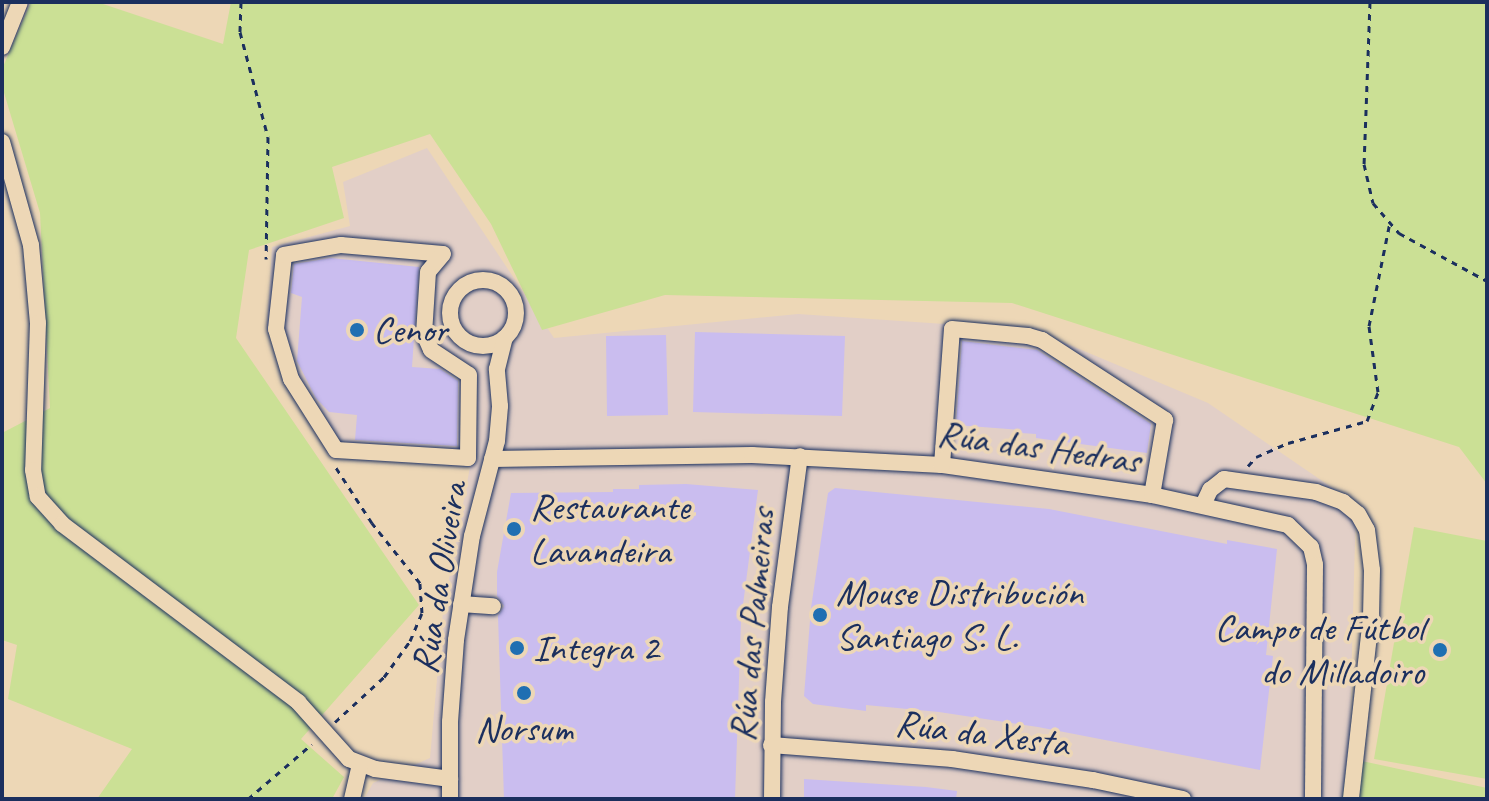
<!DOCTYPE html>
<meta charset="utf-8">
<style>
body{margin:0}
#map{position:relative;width:1489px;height:801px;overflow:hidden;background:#edd7b6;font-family:Caveat,sans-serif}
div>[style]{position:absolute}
.built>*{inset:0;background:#e2cfc7}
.green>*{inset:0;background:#cbe095}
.building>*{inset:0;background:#cabdef}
.path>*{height:3px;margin-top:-1.5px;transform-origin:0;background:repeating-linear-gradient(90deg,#1b2f5e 0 6px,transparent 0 12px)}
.roads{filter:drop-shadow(0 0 2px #1b2f5e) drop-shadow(0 0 2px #1b2f5e)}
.minor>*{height:16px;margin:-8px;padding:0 8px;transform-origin:8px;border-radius:8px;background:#edd7b6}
.minor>.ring{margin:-8px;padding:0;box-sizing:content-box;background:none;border:16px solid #edd7b6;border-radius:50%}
.dots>*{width:22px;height:22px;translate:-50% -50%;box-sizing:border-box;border:4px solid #edd7b6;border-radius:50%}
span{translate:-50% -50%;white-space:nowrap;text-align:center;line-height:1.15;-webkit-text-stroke:7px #edd7b6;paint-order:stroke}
.poi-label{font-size:38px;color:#1b2f5e}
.left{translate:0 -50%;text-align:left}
.right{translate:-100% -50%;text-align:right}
.street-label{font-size:38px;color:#1b2f5e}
.frame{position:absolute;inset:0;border:4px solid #1b2f5e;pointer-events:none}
</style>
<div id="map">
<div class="built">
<div style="clip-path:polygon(427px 148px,554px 338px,798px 314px,1034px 330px,1208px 403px,1356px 504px,1348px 799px,364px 799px,373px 783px,430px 758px,443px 611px,470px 467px,331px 458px,267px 328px,272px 247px,350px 226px,343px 182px)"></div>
</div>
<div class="green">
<div style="clip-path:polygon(31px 2px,97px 2px,223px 44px,231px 2px,1487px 2px,1487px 484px,1459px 447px,1012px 303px,665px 295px,542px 330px,491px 224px,430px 134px,332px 167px,344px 218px,249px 250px,236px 338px,419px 605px,301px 739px,344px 777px,332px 799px,97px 799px,132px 749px,8px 699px,17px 645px,2px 640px,2px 433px,50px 408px,40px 213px,2px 86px,2px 69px)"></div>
<div style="clip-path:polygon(1414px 527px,1487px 541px,1487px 779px,1374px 759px)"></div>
<div style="clip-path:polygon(1348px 758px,1487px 788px,1487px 799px,1342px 799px)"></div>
</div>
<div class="building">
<div style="clip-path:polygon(331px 258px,419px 267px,412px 367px,440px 369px,458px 381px,457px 446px,355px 440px,357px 415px,329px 412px,316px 398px,297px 361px,302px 297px,291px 293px,294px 264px)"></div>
<div style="clip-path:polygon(695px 332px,845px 336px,842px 416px,693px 412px)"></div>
<div style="clip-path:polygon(666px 335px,668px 415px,607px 416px,606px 336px)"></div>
<div style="clip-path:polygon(962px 341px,1037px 350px,1151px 424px,1147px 453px,1036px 438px,1036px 434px,1021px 433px,1021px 430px,956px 425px)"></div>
<div style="clip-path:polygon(686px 484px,758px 490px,741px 620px,735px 799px,504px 799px,498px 616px,504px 606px,497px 596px,497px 572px,511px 493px,613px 492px,613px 489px,639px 489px,639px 485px)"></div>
<div style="clip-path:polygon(835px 488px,1049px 509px,1227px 544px,1227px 540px,1277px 549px,1266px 655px,1273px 656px,1260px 770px,1038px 727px,939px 712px,866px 705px,866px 711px,813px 704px,804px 696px,811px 608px,828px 493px)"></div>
<div style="clip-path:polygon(804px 779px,926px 787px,957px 791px,956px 799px,804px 799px)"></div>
</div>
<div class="path">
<div style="left:241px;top:2px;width:30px;rotate:92deg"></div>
<div style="left:240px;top:32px;width:109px;rotate:75.1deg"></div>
<div style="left:268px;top:137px;width:122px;rotate:90.9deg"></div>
<div style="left:1370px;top:2px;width:162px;rotate:92.1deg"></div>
<div style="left:1364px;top:164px;width:40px;rotate:77deg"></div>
<div style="left:1373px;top:203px;width:40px;rotate:49deg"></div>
<div style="left:1399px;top:233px;width:100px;rotate:28.6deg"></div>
<div style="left:1248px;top:466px;width:12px;rotate:-48deg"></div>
<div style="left:1256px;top:457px;width:35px;rotate:-24deg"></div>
<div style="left:1288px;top:443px;width:82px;rotate:-15.6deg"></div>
<div style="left:1367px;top:421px;width:31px;rotate:-69deg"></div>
<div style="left:1378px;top:392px;width:67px;rotate:-97.8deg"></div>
<div style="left:1369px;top:326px;width:106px;rotate:-78.6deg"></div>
<div style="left:335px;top:722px;width:67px;rotate:-42.6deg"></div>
<div style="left:384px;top:677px;width:44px;rotate:-54.2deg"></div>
<div style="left:410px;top:641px;width:30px;rotate:-67deg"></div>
<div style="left:422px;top:613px;width:30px;rotate:-94deg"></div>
<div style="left:420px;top:583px;width:77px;rotate:-128.7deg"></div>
<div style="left:372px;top:523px;width:68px;rotate:-123deg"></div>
<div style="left:248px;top:799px;width:84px;rotate:-40.7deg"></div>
</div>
<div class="roads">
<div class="minor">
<div style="left:2px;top:47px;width:48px;rotate:-68.2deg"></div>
<div style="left:2px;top:142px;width:107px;rotate:74.3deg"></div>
<div style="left:31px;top:245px;width:78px;rotate:84.9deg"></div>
<div style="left:38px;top:323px;width:147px;rotate:91.9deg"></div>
<div style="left:33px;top:470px;width:27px;rotate:80deg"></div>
<div style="left:38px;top:497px;width:36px;rotate:48deg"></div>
<div style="left:62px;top:524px;width:296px;rotate:37deg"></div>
<div style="left:298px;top:702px;width:76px;rotate:48.2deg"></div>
<div style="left:349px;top:759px;width:28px;rotate:21deg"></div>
<div style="left:375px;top:769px;width:76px;rotate:7.6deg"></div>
<div style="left:341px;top:245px;width:102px;rotate:5deg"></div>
<div style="left:443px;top:254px;width:23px;rotate:130deg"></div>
<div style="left:428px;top:272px;width:62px;rotate:93.7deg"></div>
<div style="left:424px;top:334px;width:17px;rotate:66deg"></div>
<div style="left:431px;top:350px;width:45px;rotate:33.3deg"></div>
<div style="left:469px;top:375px;width:83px;rotate:90.7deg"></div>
<div style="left:468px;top:458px;width:132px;rotate:-176.5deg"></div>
<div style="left:336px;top:450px;width:84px;rotate:-122.4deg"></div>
<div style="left:291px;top:379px;width:52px;rotate:-106.7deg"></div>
<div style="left:276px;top:329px;width:74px;rotate:-83.8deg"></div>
<div style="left:284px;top:255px;width:58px;rotate:-10deg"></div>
<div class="ring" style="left:450px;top:280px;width:50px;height:50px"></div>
<div style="left:492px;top:459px;width:260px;rotate:-0.9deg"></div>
<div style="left:752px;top:455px;width:190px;rotate:3deg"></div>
<div style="left:942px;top:465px;width:212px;rotate:8.1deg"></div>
<div style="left:1152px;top:495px;width:139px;rotate:12.4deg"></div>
<div style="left:1288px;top:525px;width:32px;rotate:44deg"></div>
<div style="left:1311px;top:547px;width:18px;rotate:77deg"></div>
<div style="left:1315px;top:565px;width:234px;rotate:90.5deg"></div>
<div style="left:942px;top:465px;width:136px;rotate:-85.8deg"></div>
<div style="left:952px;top:329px;width:76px;rotate:5.3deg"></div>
<div style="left:1028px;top:336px;width:15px;rotate:16deg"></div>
<div style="left:1042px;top:340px;width:147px;rotate:33deg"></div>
<div style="left:1165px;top:420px;width:76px;rotate:99.8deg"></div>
<div style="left:1203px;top:505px;width:17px;rotate:-65deg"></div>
<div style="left:1210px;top:490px;width:18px;rotate:-38deg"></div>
<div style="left:1224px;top:479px;width:93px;rotate:8deg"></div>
<div style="left:1316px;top:492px;width:29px;rotate:20deg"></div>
<div style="left:1343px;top:502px;width:19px;rotate:39deg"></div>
<div style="left:1358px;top:514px;width:18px;rotate:61deg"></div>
<div style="left:1367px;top:530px;width:40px;rotate:82.9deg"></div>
<div style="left:1372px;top:570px;width:47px;rotate:91.2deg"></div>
<div style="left:1371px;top:617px;width:183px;rotate:96.3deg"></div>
<div style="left:461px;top:604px;width:32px;rotate:4deg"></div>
<div style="left:771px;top:745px;width:182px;rotate:4.4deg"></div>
<div style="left:952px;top:759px;width:143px;rotate:8.5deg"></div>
<div style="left:1093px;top:780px;width:92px;rotate:11.9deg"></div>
<div style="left:352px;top:799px;width:35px;rotate:-77deg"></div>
<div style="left:450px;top:799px;width:77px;rotate:-90deg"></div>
<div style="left:450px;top:722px;width:82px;rotate:-85.8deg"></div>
<div style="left:456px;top:640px;width:105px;rotate:-81.3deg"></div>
<div style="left:472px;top:536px;width:98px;rotate:-75.3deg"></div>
<div style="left:497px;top:441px;width:35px;rotate:-85deg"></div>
<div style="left:500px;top:406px;width:37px;rotate:-95deg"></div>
<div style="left:497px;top:369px;width:32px;rotate:-76deg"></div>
<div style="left:772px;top:799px;width:97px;rotate:-89.4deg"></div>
<div style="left:773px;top:702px;width:95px;rotate:-85.8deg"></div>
<div style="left:780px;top:607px;width:152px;rotate:-82.5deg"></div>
</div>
</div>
<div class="dots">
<div style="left:357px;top:330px;background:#1f6fb2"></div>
<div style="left:514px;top:529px;background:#1f6fb2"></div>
<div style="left:820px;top:615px;background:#1f6fb2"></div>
<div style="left:517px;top:648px;background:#1f6fb2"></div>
<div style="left:1440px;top:650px;background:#1f6fb2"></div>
<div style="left:524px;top:693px;background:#1f6fb2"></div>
</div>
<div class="poi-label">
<span class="left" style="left:373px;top:330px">Cenor</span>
<span class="left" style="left:530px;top:529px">Restaurante<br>Lavandeira</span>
<span class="left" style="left:836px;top:615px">Mouse Distribución<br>Santiago S. L.</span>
<span class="right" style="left:1424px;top:650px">Campo de Fútbol<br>do Milladoiro</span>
<span class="left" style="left:533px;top:648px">Integra 2</span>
<span style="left:524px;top:729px">Norsum</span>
</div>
<div class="street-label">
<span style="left:1039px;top:447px;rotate:8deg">Rúa das Hedras</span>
<span style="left:439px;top:578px;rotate:-81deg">Rúa da Oliveira</span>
<span style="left:752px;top:625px;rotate:-85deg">Rúa das Palmeiras</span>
<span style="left:982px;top:733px;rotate:7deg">Rúa da Xesta</span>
</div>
<div class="frame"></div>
</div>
